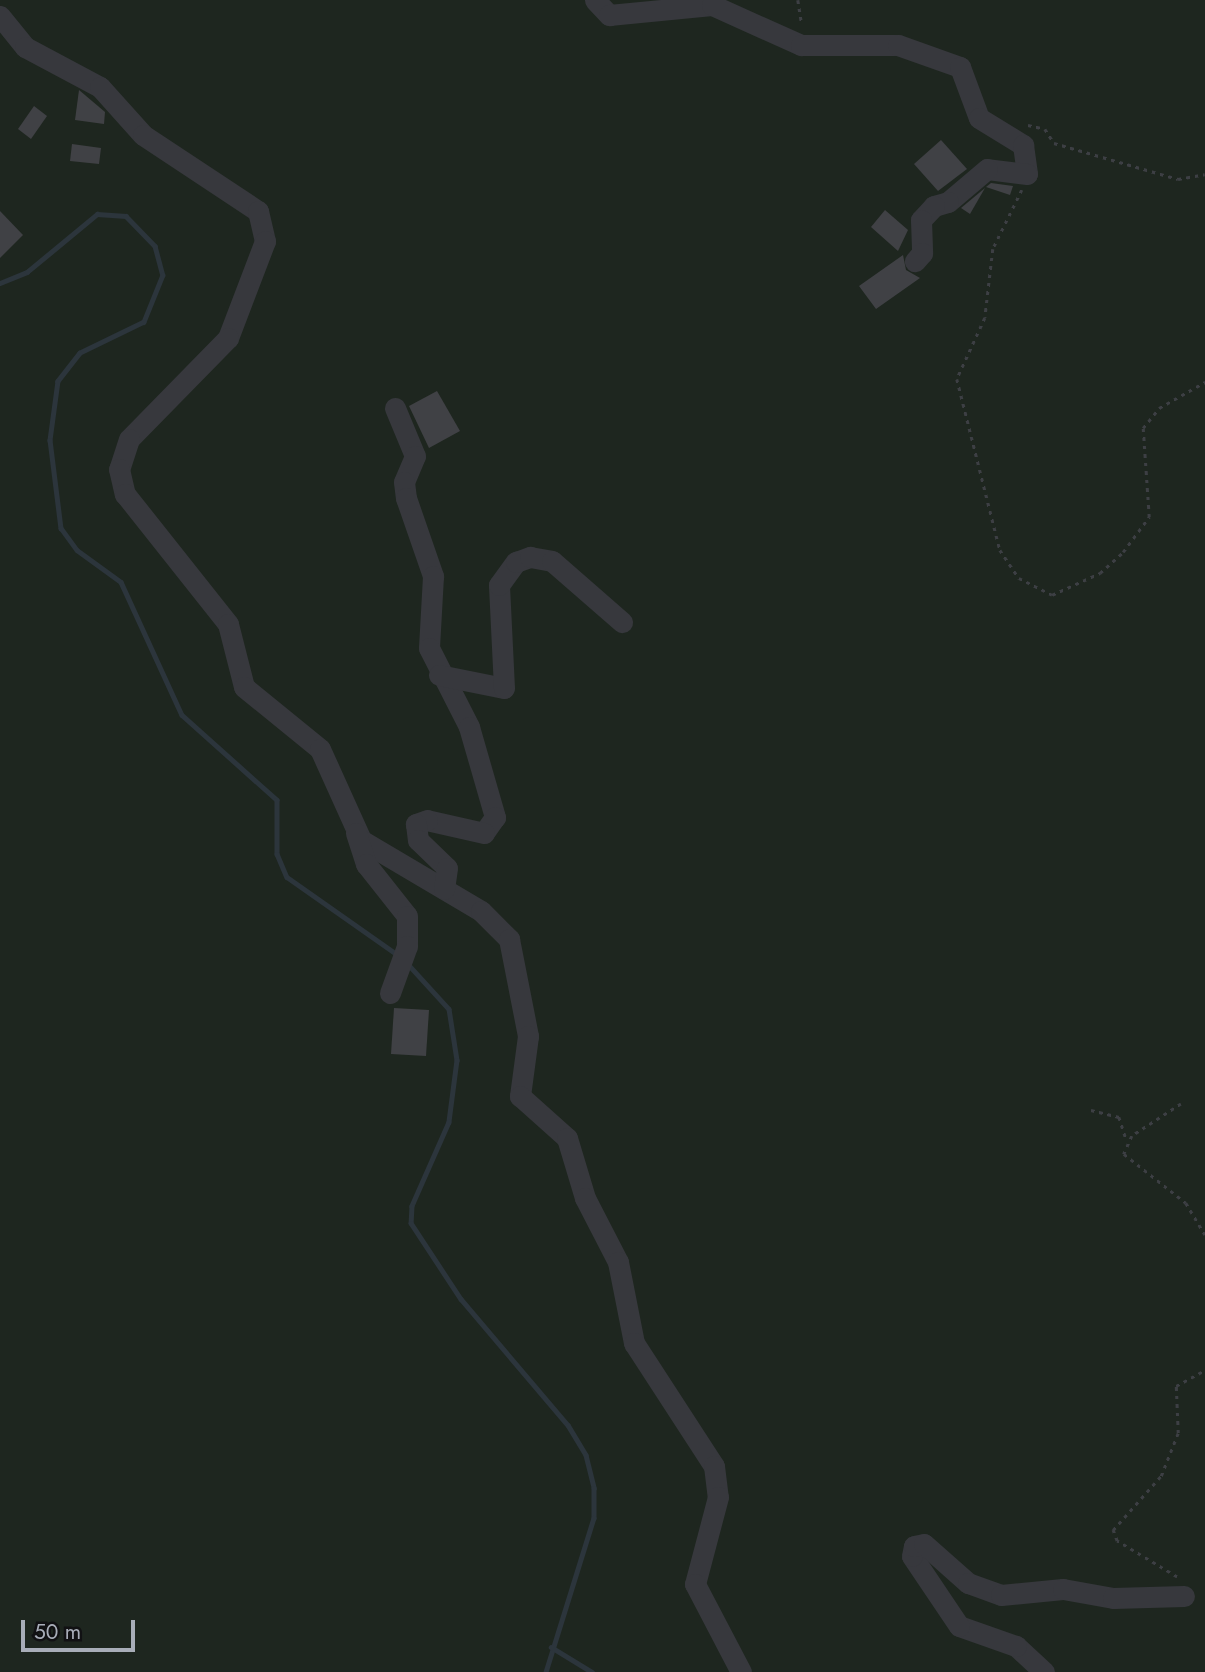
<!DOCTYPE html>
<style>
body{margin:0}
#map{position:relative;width:1205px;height:1672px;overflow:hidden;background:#161618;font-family:Jost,sans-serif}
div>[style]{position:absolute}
.green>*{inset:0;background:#1e261f}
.stream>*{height:4.5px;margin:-2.25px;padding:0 2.25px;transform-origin:2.25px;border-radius:2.25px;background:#2c353c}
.building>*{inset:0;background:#404145}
.path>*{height:2.5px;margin-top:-1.25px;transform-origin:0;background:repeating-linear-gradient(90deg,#3d3f44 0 3.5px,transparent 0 8.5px)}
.minor>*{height:21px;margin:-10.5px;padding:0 10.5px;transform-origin:10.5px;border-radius:10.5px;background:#37383d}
span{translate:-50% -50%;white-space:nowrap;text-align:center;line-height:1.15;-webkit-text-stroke:5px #111113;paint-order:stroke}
.scale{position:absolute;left:21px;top:1620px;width:114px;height:32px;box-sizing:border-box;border:4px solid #a8adb8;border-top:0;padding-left:9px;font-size:21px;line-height:24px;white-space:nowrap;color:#a8adb8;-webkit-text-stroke:5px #111113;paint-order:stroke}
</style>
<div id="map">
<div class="green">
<div style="clip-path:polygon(0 0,1205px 0,1205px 1672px,0 1672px)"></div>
</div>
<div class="stream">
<div style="left:0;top:283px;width:29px;rotate:-22deg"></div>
<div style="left:27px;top:272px;width:91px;rotate:-39.6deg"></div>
<div style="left:97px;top:214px;width:29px;rotate:4deg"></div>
<div style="left:126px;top:216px;width:42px;rotate:46deg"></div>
<div style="left:155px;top:246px;width:30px;rotate:75deg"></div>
<div style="left:163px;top:275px;width:51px;rotate:112deg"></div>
<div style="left:144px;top:322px;width:71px;rotate:154.2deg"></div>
<div style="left:80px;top:353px;width:36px;rotate:128deg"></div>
<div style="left:58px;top:381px;width:60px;rotate:97.7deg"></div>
<div style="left:50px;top:440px;width:89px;rotate:82.9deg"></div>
<div style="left:61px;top:528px;width:27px;rotate:54deg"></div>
<div style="left:77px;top:550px;width:54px;rotate:36deg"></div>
<div style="left:121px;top:582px;width:146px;rotate:65.4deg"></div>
<div style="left:182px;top:715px;width:127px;rotate:41.8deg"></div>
<div style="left:277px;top:800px;width:54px;rotate:90deg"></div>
<div style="left:277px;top:854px;width:25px;rotate:67deg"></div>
<div style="left:287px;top:877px;width:136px;rotate:35.1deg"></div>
<div style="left:407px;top:963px;width:62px;rotate:47.6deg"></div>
<div style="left:449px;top:1009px;width:52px;rotate:81.1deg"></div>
<div style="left:457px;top:1060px;width:63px;rotate:97.4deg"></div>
<div style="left:449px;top:1122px;width:92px;rotate:113.8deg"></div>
<div style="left:412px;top:1206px;width:17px;rotate:93deg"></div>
<div style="left:411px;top:1223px;width:91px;rotate:56.7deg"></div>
<div style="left:461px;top:1299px;width:165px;rotate:49.7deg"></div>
<div style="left:568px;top:1425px;width:35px;rotate:59deg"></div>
<div style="left:586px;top:1455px;width:34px;rotate:76deg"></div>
<div style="left:594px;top:1488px;width:30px;rotate:90deg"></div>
<div style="left:594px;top:1518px;width:161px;rotate:107.3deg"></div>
<div style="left:551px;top:1647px;width:48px;rotate:31.4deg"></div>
</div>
<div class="building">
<div style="clip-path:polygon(79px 90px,105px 112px,104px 124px,75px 120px)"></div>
<div style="clip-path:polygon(34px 106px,47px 116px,31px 139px,18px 129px)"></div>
<div style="clip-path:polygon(941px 140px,967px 169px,938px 191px,914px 164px)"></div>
<div style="clip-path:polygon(72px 144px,101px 148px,99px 164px,70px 161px)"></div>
<div style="clip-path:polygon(991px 183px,1013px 186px,1010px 195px,986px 187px)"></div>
<div style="clip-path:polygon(985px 188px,970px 214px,961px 208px)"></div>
<div style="clip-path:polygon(885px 210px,908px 230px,898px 251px,871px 227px)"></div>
<div style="clip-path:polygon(0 211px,23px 235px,0 258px)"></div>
<div style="clip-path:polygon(903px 255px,906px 270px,920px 278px,876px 309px,859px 286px)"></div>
<div style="clip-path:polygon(437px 391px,460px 431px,429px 448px,409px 406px)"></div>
<div style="clip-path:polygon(394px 1008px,429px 1010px,426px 1056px,391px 1054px)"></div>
</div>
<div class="path">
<div style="left:798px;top:0;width:25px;rotate:81deg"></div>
<div style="left:1028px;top:125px;width:17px;rotate:13deg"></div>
<div style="left:1045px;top:129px;width:17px;rotate:57deg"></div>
<div style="left:1054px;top:143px;width:129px;rotate:16.2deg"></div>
<div style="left:1178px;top:179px;width:27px;rotate:-10deg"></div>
<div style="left:1022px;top:190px;width:66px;rotate:116.2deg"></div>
<div style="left:993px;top:249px;width:69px;rotate:96.6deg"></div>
<div style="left:985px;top:318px;width:67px;rotate:114.7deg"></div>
<div style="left:957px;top:379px;width:176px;rotate:75.9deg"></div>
<div style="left:1000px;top:550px;width:34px;rotate:56deg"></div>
<div style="left:1019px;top:578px;width:37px;rotate:27deg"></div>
<div style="left:1052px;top:595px;width:53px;rotate:-24.6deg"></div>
<div style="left:1100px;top:573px;width:31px;rotate:-42deg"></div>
<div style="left:1123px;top:552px;width:44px;rotate:-53.4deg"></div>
<div style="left:1149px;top:517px;width:89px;rotate:-93.9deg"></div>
<div style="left:1143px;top:428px;width:26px;rotate:-51deg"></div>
<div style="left:1159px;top:408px;width:53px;rotate:-29.5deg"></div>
<div style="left:1181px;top:1104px;width:59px;rotate:146.9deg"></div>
<div style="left:1132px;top:1136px;width:20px;rotate:114deg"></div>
<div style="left:1124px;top:1154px;width:79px;rotate:38.3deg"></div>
<div style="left:1186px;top:1203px;width:37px;rotate:59deg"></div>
<div style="left:1091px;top:1110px;width:29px;rotate:14deg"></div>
<div style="left:1119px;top:1117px;width:25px;rotate:72deg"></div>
<div style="left:1177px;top:1577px;width:70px;rotate:-149deg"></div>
<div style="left:1117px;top:1541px;width:12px;rotate:-110deg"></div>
<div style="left:1113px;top:1530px;width:72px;rotate:-48.4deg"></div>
<div style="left:1161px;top:1476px;width:46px;rotate:-68.4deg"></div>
<div style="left:1178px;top:1433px;width:47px;rotate:-92.4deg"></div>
<div style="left:1176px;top:1386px;width:33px;rotate:-29deg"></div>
</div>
<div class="minor">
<div style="left:595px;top:0;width:21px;rotate:47deg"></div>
<div style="left:609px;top:15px;width:103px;rotate:-5.5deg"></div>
<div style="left:712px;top:5px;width:98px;rotate:24.2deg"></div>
<div style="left:801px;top:45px;width:97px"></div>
<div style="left:898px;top:45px;width:66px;rotate:19.5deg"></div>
<div style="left:960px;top:67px;width:54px;rotate:69.6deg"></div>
<div style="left:979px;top:118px;width:52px;rotate:31.5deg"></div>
<div style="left:1023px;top:145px;width:29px;rotate:82deg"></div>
<div style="left:1027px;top:174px;width:40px;rotate:-172.9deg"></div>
<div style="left:987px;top:169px;width:51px;rotate:139.8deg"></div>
<div style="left:948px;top:202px;width:15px;rotate:164deg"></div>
<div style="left:934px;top:206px;width:19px;rotate:133deg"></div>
<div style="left:921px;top:220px;width:33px;rotate:88deg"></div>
<div style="left:922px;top:253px;width:11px;rotate:131deg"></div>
<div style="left:0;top:16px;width:40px;rotate:51deg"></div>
<div style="left:25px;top:47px;width:85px;rotate:28.1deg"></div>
<div style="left:100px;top:87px;width:64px;rotate:48.1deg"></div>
<div style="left:143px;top:135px;width:138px;rotate:33.5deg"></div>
<div style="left:258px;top:211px;width:31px;rotate:77deg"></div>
<div style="left:265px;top:241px;width:104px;rotate:110.9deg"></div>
<div style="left:228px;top:338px;width:141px;rotate:134.4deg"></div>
<div style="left:129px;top:439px;width:32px;rotate:108deg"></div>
<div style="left:119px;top:469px;width:26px;rotate:77deg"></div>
<div style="left:125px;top:494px;width:166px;rotate:51.6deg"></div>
<div style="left:228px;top:624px;width:65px;rotate:75.7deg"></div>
<div style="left:244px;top:687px;width:98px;rotate:39.2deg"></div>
<div style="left:320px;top:749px;width:100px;rotate:65.7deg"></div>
<div style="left:361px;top:840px;width:139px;rotate:30.6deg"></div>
<div style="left:481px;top:911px;width:40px;rotate:45deg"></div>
<div style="left:509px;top:939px;width:99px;rotate:78.9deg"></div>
<div style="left:528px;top:1036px;width:61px;rotate:97.6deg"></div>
<div style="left:520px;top:1096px;width:63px;rotate:41.8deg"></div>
<div style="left:567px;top:1138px;width:63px;rotate:73.3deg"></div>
<div style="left:585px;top:1198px;width:72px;rotate:62.7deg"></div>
<div style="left:618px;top:1262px;width:83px;rotate:78.8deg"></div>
<div style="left:634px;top:1343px;width:147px;rotate:57deg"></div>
<div style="left:714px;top:1466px;width:31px;rotate:83deg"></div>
<div style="left:718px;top:1497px;width:90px;rotate:104.8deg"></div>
<div style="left:695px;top:1584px;width:99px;rotate:62.4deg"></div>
<div style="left:395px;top:408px;width:52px;rotate:67.4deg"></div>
<div style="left:415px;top:456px;width:28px;rotate:113deg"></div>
<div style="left:404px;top:482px;width:16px;rotate:83deg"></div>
<div style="left:406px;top:498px;width:83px;rotate:70.9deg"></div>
<div style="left:433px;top:576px;width:72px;rotate:93.2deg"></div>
<div style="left:429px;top:648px;width:89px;rotate:63.1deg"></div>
<div style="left:469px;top:727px;width:94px;rotate:73.9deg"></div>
<div style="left:495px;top:817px;width:19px;rotate:125deg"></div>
<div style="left:484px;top:833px;width:58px;rotate:-167.2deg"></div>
<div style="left:427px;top:820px;width:12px;rotate:160deg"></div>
<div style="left:416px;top:824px;width:16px;rotate:83deg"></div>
<div style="left:418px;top:840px;width:40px;rotate:44deg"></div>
<div style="left:447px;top:868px;width:21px;rotate:98deg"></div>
<div style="left:439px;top:675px;width:66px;rotate:11.3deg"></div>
<div style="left:504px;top:688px;width:103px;rotate:-92.8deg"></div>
<div style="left:499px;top:585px;width:29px;rotate:-54deg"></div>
<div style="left:516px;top:562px;width:15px;rotate:-20deg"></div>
<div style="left:530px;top:557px;width:22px;rotate:10deg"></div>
<div style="left:552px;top:561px;width:93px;rotate:41.1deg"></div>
<div style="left:356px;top:833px;width:33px;rotate:72deg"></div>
<div style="left:366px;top:864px;width:66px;rotate:51.7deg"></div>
<div style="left:407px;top:916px;width:30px;rotate:90deg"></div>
<div style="left:407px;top:946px;width:50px;rotate:109.9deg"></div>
<div style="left:1044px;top:1672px;width:38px;rotate:-137deg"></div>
<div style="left:1016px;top:1646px;width:60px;rotate:-160.7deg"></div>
<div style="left:959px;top:1626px;width:84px;rotate:-123.9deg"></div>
<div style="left:912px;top:1556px;width:10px;rotate:-79deg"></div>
<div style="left:914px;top:1546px;width:10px;rotate:-11deg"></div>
<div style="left:924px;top:1544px;width:59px;rotate:41.6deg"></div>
<div style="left:968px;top:1583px;width:35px;rotate:20deg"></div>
<div style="left:1001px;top:1595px;width:62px;rotate:-5.5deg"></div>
<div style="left:1063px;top:1589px;width:51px;rotate:10.2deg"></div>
<div style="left:1113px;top:1598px;width:71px;rotate:-1.6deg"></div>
</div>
<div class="scale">50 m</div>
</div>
